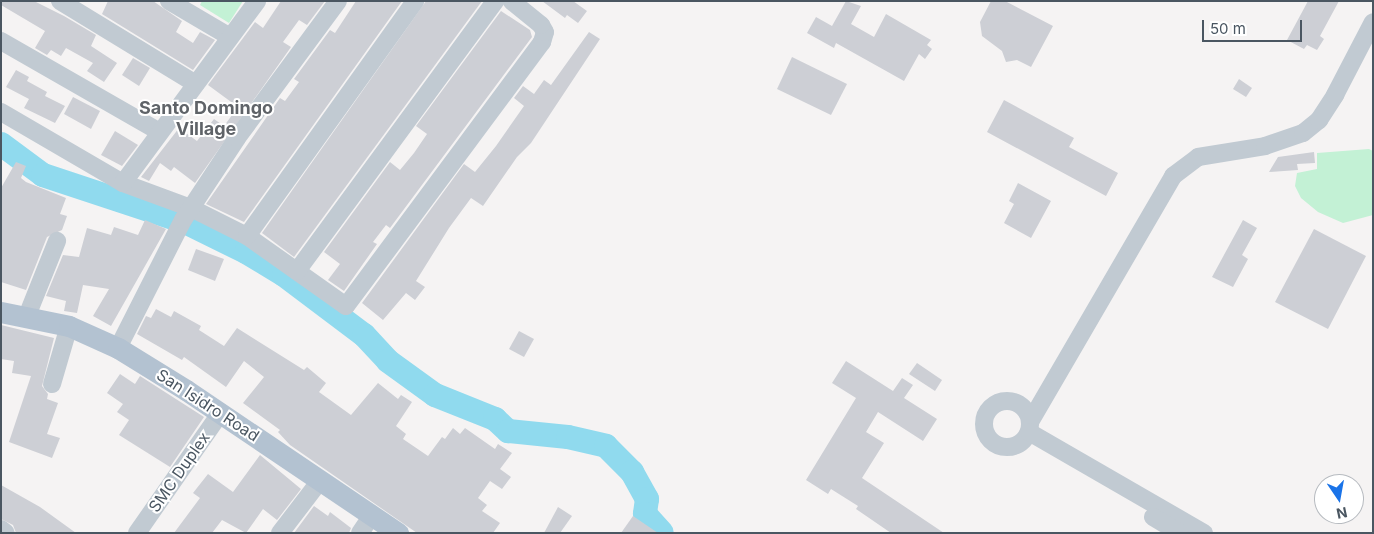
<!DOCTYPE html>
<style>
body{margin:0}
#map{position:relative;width:1374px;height:534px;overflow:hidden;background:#f5f3f3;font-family:Inter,sans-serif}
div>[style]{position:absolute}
.green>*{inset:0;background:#c3f1d5}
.river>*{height:24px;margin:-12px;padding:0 12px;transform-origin:12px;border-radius:12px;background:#90daee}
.building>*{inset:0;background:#cdcfd5}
.minor>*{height:18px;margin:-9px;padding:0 9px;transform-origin:9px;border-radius:9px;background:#c1cad2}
.minor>.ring{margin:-9px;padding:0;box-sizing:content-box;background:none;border:18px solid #c1cad2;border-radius:50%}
.major>*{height:21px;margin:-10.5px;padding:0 10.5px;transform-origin:10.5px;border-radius:10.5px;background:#b3c2d1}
span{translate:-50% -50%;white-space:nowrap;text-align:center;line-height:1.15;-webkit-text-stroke:4px #fff;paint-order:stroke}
.street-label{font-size:16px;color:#4a5661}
.neighbourhood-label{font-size:18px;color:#5f6368;font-weight:700}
.frame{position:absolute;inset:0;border:2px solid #4a5661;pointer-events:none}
.north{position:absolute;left:1314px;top:474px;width:50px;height:50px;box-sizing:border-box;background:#fff;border:1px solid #b7bbc0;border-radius:50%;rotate:168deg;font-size:14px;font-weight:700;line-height:20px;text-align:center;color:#4a5661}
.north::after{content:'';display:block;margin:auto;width:18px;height:22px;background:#1a73e8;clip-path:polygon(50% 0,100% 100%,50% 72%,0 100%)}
.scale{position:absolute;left:1202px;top:20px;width:100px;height:22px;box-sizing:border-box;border:2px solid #4a5661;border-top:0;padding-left:6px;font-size:15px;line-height:18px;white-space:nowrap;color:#4a5661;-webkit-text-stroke:4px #fff;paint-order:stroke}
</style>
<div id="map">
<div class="green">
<div style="clip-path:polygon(202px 1px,243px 1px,229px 23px,200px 5px)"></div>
<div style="clip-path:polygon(1369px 149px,1373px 151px,1373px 215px,1343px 223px,1318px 212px,1301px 198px,1295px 186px,1297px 173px,1317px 169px,1317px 153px)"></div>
</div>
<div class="river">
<div style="left:1px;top:144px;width:52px;rotate:36.4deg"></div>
<div style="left:43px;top:175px;width:150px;rotate:18.3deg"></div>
<div style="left:185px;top:222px;width:68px;rotate:26.2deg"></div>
<div style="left:246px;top:252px;width:44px;rotate:31.2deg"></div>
<div style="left:284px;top:275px;width:100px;rotate:36.9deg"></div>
<div style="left:364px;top:335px;width:35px;rotate:47deg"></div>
<div style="left:388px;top:361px;width:58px;rotate:35.9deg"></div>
<div style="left:435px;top:395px;width:65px;rotate:21.8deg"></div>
<div style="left:495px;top:419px;width:18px;rotate:43deg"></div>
<div style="left:508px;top:431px;width:60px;rotate:5.7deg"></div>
<div style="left:568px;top:437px;width:39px;rotate:13deg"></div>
<div style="left:606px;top:446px;width:37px;rotate:45deg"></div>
<div style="left:632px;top:472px;width:31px;rotate:61deg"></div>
<div style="left:647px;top:499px;width:15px;rotate:98deg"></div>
<div style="left:645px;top:514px;width:25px;rotate:48deg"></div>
</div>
<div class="building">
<div style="clip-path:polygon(1px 1px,34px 1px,64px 16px,96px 35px,91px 46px,117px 63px,104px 82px,87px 71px,93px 63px,66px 48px,61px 56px,51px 50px,47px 55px,35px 48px,45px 31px,1px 5px)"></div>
<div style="clip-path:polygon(108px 1px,153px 1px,182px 21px,176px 32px,193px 43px,200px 32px,215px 40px,193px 70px,102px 14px)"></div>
<div style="clip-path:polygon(281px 1px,325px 1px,307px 25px,299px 20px,283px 42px,291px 47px,195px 183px,174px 167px,171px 171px,160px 163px,149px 181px,141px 177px,179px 128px,197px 141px,214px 119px,224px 126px,238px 107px,208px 85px,255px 22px,263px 28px)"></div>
<div style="clip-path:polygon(356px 1px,402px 1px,244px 222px,206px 204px,280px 98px,285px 101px,299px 82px,294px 79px,330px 30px,335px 33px)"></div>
<div style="clip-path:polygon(426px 1px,482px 1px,294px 257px,262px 233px)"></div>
<div style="clip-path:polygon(542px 1px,573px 1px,587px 11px,578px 23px,567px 15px,565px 18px)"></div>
<div style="clip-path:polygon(846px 1px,861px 6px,851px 24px,874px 37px,886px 14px,931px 40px,927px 45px,932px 49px,925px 59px,919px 54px,904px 81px,836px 43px,834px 48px,807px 33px,816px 17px,832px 26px)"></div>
<div style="clip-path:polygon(991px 1px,1005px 1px,1053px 26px,1031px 67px,1017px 60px,1006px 62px,1002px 51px,982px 36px,980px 22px)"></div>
<div style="clip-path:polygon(1308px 1px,1339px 1px,1320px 36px,1324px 39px,1317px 50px,1307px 45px,1304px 49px,1287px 40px)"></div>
<div style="clip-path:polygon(501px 11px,530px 30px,532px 37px,390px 228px,386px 225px,373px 242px,377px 244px,344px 291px,328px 280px,340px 264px,324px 252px,390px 162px,400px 170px,414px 153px,427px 134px,416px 126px)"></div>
<div style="clip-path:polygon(589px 32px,600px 39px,531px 143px,517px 157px,483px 206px,471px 198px,449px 228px,416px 281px,425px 287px,415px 300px,406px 293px,383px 320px,362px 303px,464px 164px,475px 172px,496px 146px,524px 106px,514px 98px,523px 86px,534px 94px,544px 80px,551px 85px)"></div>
<div style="clip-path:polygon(792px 57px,847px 84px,831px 115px,777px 89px)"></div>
<div style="clip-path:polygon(133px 58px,150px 68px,139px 86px,122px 75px)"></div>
<div style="clip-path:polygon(16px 70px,29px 77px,27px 81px,47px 92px,45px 96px,65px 106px,55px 123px,24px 108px,29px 99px,6px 87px)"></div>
<div style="clip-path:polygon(1239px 79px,1252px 88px,1246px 97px,1233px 89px)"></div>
<div style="clip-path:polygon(73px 97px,100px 111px,91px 129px,64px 114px)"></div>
<div style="clip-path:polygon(1004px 100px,1074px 138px,1069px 147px,1118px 173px,1106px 196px,987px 132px)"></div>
<div style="clip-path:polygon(115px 131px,138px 145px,122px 166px,101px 155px)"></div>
<div style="clip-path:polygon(1314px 152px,1315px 163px,1297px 164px,1298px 170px,1269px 172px,1278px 157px)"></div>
<div style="clip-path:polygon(16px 162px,26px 166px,21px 178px,26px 182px,66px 198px,60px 214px,67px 216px,62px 230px,47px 237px,26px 290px,1px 282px,1px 188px)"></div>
<div style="clip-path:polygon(1018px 183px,1051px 201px,1031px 238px,1004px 223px,1014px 204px,1009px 201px)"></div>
<div style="clip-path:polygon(145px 220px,166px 229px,111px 326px,93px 316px,109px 289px,83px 285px,77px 313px,64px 311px,66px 301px,46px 296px,63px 255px,79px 257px,87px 228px,111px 235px,114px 227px,138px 235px)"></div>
<div style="clip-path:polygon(1243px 220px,1257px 228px,1242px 255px,1248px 259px,1233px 287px,1212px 277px)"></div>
<div style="clip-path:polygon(1314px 229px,1366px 256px,1328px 329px,1275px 302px)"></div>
<div style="clip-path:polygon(196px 249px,224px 259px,215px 281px,188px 270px)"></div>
<div style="clip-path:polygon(156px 309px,171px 317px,174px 311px,201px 326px,199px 330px,224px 346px,237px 328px,304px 370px,307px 367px,326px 383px,319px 392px,351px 415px,378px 383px,398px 399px,401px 395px,412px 402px,396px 426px,406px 434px,403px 439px,428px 456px,442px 437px,445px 439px,453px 428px,460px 434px,465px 428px,495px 449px,498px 444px,512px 453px,500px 469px,511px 477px,502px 489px,490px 481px,478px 498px,487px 505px,482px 511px,500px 523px,493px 533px,417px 533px,290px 445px,278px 432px,280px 430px,243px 403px,264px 377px,244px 361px,226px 387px,184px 357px,182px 360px,137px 334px,146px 316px,151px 318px)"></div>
<div style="clip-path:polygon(1px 325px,54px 338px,42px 386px,48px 394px,47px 399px,58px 403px,47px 434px,60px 438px,52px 458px,9px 442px,31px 376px,12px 373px,14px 361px,1px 359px)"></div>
<div style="clip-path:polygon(519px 331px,534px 339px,524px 357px,509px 349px)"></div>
<div style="clip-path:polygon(846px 361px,893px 391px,902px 378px,913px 385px,904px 398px,937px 419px,923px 441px,878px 412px,866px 432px,884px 443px,862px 478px,944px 533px,891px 533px,856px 509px,858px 506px,831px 489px,828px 494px,806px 480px,856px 398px,832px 383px)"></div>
<div style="clip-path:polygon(917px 363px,942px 380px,935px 391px,909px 374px)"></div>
<div style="clip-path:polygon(120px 374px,135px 384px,140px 376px,204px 417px,170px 467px,119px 435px,129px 420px,117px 412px,123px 404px,107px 393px)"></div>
<div style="clip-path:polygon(260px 455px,301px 489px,277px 520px,263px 509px,246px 533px,222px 520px,212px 533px,174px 533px,200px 498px,193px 493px,208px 474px,233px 492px)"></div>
<div style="clip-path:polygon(1px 485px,40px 507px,76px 533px,16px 533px,13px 525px,1px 519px)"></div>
<div style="clip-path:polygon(314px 506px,328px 516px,330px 512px,351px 528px,349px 533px,294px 533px)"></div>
<div style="clip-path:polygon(558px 507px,572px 516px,560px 533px,544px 533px)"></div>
<div style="clip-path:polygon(633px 516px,658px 533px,621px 533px)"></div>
</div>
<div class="minor">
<div style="left:60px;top:1px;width:159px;rotate:31.4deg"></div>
<div style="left:169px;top:1px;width:71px;rotate:30.5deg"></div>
<div style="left:1px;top:41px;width:183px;rotate:29.8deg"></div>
<div style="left:1px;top:112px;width:141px;rotate:30.2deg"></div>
<div style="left:123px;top:183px;width:72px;rotate:20.2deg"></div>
<div style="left:191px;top:208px;width:63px;rotate:26.6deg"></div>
<div style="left:247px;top:236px;width:121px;rotate:35.3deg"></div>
<div style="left:346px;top:306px;width:329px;rotate:-53.4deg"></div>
<div style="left:542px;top:42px;width:10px;rotate:-73deg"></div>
<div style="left:545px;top:32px;width:8px;rotate:-120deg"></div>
<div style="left:541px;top:25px;width:38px;rotate:-141deg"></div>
<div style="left:123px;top:183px;width:226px;rotate:-53.6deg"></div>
<div style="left:247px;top:236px;width:289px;rotate:-54.4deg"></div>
<div style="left:297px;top:271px;width:335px;rotate:-53.7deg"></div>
<div style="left:27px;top:316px;width:81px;rotate:-68.2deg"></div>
<div style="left:118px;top:348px;width:144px;rotate:-63.1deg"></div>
<div style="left:183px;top:220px;width:98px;rotate:-56.6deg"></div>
<div style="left:237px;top:138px;width:170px;rotate:-53.6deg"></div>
<div style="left:52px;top:384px;width:60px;rotate:-73.7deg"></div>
<div class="ring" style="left:984px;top:401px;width:28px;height:28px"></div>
<div style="left:1030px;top:422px;width:285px;rotate:-59.8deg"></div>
<div style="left:1173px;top:176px;width:31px;rotate:-37deg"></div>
<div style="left:1198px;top:157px;width:68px;rotate:-9.3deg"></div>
<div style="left:1265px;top:146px;width:40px;rotate:-18.9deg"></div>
<div style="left:1303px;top:133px;width:21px;rotate:-39deg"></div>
<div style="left:1319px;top:120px;width:30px;rotate:-57deg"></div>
<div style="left:1335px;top:95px;width:82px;rotate:-62.5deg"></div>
<div style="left:1029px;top:432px;width:202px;rotate:30deg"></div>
<div style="left:1153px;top:517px;width:31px;rotate:31deg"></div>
<div style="left:1px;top:529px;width:6px;rotate:39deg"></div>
<div style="left:137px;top:533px;width:147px;rotate:-55.2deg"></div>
<div style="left:280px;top:533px;width:64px;rotate:-52.6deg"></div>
<div style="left:360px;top:533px;width:22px;rotate:-56deg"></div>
</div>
<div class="major">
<div style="left:1px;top:312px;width:69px;rotate:11.6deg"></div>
<div style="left:69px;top:326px;width:54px;rotate:24.2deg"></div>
<div style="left:118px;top:348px;width:80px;rotate:31.7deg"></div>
<div style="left:186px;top:390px;width:256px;rotate:34deg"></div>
</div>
<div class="street-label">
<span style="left:208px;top:405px;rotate:33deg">San Isidro Road</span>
<span style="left:179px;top:472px;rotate:-55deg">SMC Duplex</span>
</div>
<div class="neighbourhood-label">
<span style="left:206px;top:119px">Santo Domingo<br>Village</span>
</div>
<div class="frame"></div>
<div class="north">N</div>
<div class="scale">50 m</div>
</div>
